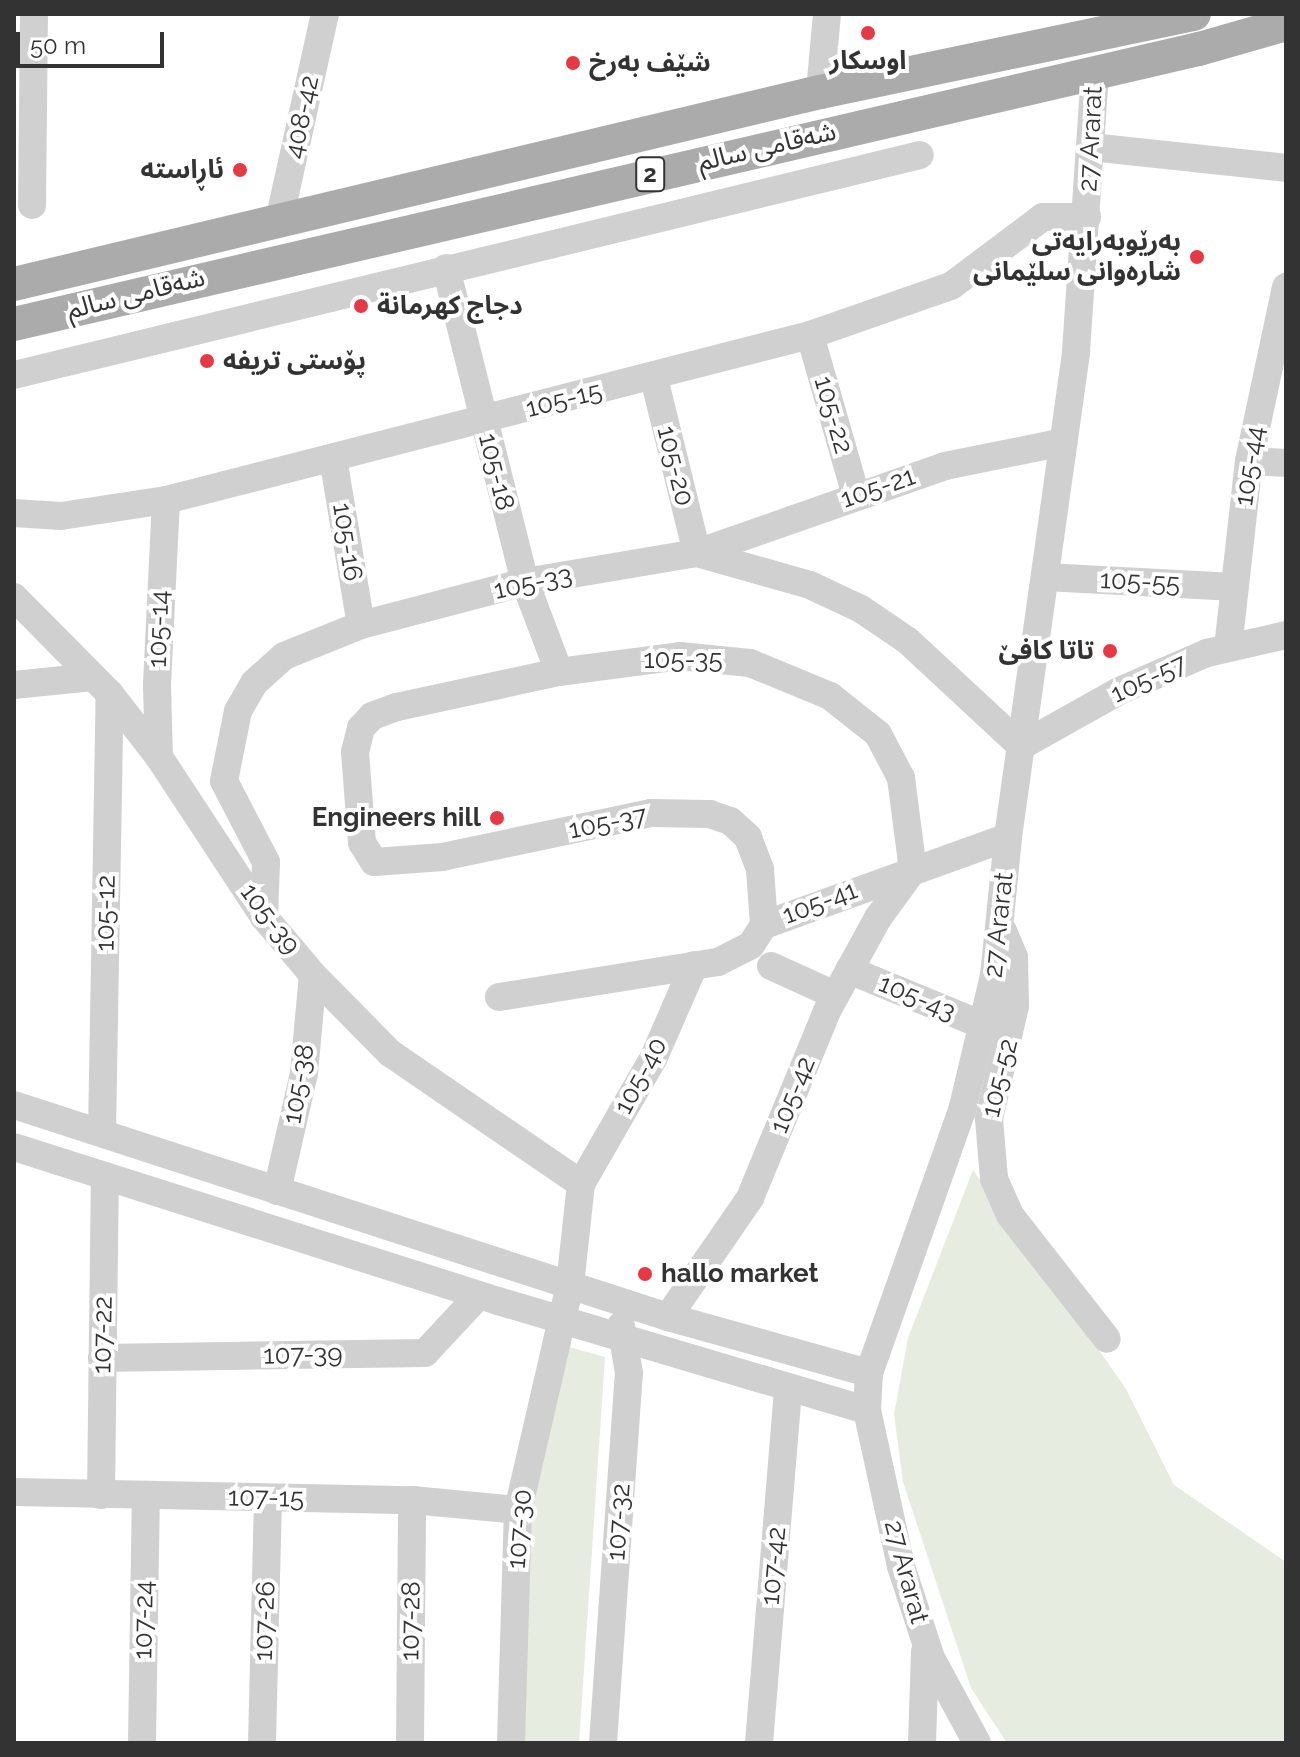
<!DOCTYPE html>
<meta charset="utf-8">
<style>
body{margin:0}
#map{position:relative;width:1300px;height:1757px;overflow:hidden;background:#fff;font-family:Raleway,"Noto Sans Arabic",sans-serif}
div>[style]{position:absolute}
.green>*{inset:0;background:#e6ecdf}
.minor>*{height:28px;margin:-14px;padding:0 14px;transform-origin:14px;border-radius:14px;background:#d0d0d0}
.major>*{height:34px;margin:-17px;padding:0 17px;transform-origin:17px;border-radius:17px;background:#ababab}
.dots>*{width:22px;height:22px;translate:-50% -50%;box-sizing:border-box;border:4px solid #fff;border-radius:50%}
span{translate:-50% -50%;white-space:nowrap;text-align:center;line-height:1.15;-webkit-text-stroke:8px #fff;paint-order:stroke}
.shield-label span{padding:2px 6px;background:#fff;border:2px solid;border-radius:6px;-webkit-text-stroke-width:0}
.shield-label{font-size:24px;color:#333;font-weight:700}
.poi-label{font-size:26px;color:#333;font-weight:700}
.left{translate:0 -50%;text-align:left}
.right{translate:-100% -50%;text-align:right}
.street-label{font-size:26px;color:#333}
.frame{position:absolute;inset:0;border:16px solid #333;pointer-events:none}
.scale{position:absolute;left:16px;top:32px;width:148px;height:36px;box-sizing:border-box;border:4px solid #333;border-top:0;padding-left:10px;font-size:24px;line-height:28px;white-space:nowrap;color:#333;-webkit-text-stroke:6px #fff;paint-order:stroke}
</style>
<div id="map">
<div class="green">
<div style="clip-path:polygon(973px 1170px,1126px 1389px,1174px 1485px,1286px 1562px,1286px 1743px,1007px 1743px,971px 1688px,903px 1482px,894px 1414px,908px 1338px)"></div>
<div style="clip-path:polygon(558px 1344px,605px 1357px,579px 1743px,522px 1743px,526px 1499px)"></div>
</div>
<div class="minor">
<div style="left:820px;top:92px;width:78px;rotate:-84.9deg"></div>
<div style="left:1091px;top:147px;width:196px;rotate:6.1deg"></div>
<div style="left:32px;top:205px;width:191px;rotate:-89.4deg"></div>
<div style="left:279px;top:221px;width:212px;rotate:-77.5deg"></div>
<div style="left:446px;top:268px;width:324px;rotate:75.9deg"></div>
<div style="left:525px;top:582px;width:96px;rotate:69.3deg"></div>
<div style="left:810px;top:335px;width:166px;rotate:74deg"></div>
<div style="left:14px;top:375px;width:932px;rotate:-13.65deg"></div>
<div style="left:654px;top:378px;width:180px;rotate:76.2deg"></div>
<div style="left:697px;top:553px;width:263px;rotate:-19.3deg"></div>
<div style="left:945px;top:466px;width:121px;rotate:-11.4deg"></div>
<div style="left:333px;top:458px;width:169px;rotate:80.5deg"></div>
<div style="left:1249px;top:461px;width:37px;rotate:3deg"></div>
<div style="left:14px;top:513px;width:47px;rotate:3.7deg"></div>
<div style="left:61px;top:516px;width:106px;rotate:-8.7deg"></div>
<div style="left:166px;top:500px;width:665px;rotate:-14.37deg"></div>
<div style="left:810px;top:335px;width:149px;rotate:-19.2deg"></div>
<div style="left:951px;top:286px;width:115px;rotate:-36.9deg"></div>
<div style="left:1043px;top:217px;width:44px"></div>
<div style="left:1045px;top:577px;width:190px;rotate:3deg"></div>
<div style="left:14px;top:597px;width:136px;rotate:45.3deg"></div>
<div style="left:110px;top:694px;width:80px;rotate:52.1deg"></div>
<div style="left:159px;top:757px;width:191px;rotate:56.7deg"></div>
<div style="left:264px;top:917px;width:76px;rotate:49.8deg"></div>
<div style="left:313px;top:975px;width:110px;rotate:45.4deg"></div>
<div style="left:390px;top:1053px;width:232px;rotate:34.4deg"></div>
<div style="left:1228px;top:648px;width:188px;rotate:-83.6deg"></div>
<div style="left:1249px;top:461px;width:178px;rotate:-78deg"></div>
<div style="left:14px;top:685px;width:79px;rotate:-5.8deg"></div>
<div style="left:159px;top:757px;width:73px;rotate:-91.6deg"></div>
<div style="left:157px;top:684px;width:184px;rotate:-87.2deg"></div>
<div style="left:264px;top:917px;width:55px;rotate:-87.9deg"></div>
<div style="left:266px;top:862px;width:91px;rotate:-117.4deg"></div>
<div style="left:224px;top:781px;width:71px;rotate:-78.7deg"></div>
<div style="left:238px;top:711px;width:32px;rotate:-60deg"></div>
<div style="left:254px;top:683px;width:40px;rotate:-42deg"></div>
<div style="left:284px;top:656px;width:83px;rotate:-21.9deg"></div>
<div style="left:361px;top:625px;width:170px;rotate:-14.7deg"></div>
<div style="left:525px;top:582px;width:174px;rotate:-9.6deg"></div>
<div style="left:697px;top:553px;width:117px;rotate:15.8deg"></div>
<div style="left:810px;top:585px;width:56px;rotate:25.2deg"></div>
<div style="left:861px;top:609px;width:57px;rotate:34.2deg"></div>
<div style="left:908px;top:641px;width:154px;rotate:42.9deg"></div>
<div style="left:1021px;top:746px;width:112px;rotate:-29.3deg"></div>
<div style="left:1119px;top:691px;width:96px;rotate:-23.4deg"></div>
<div style="left:1207px;top:653px;width:81px;rotate:-12.8deg"></div>
<div style="left:764px;top:925px;width:56px;rotate:-94.1deg"></div>
<div style="left:760px;top:869px;width:34px;rotate:-111deg"></div>
<div style="left:748px;top:837px;width:24px;rotate:-138deg"></div>
<div style="left:730px;top:821px;width:21px;rotate:-161deg"></div>
<div style="left:710px;top:814px;width:59px;rotate:-179deg"></div>
<div style="left:651px;top:813px;width:213px;rotate:168.1deg"></div>
<div style="left:443px;top:857px;width:69px;rotate:175.9deg"></div>
<div style="left:374px;top:862px;width:22px;rotate:-122deg"></div>
<div style="left:362px;top:843px;width:91px;rotate:-94.4deg"></div>
<div style="left:355px;top:752px;width:25px;rotate:-76deg"></div>
<div style="left:361px;top:728px;width:16px;rotate:-47deg"></div>
<div style="left:372px;top:716px;width:27px;rotate:-20deg"></div>
<div style="left:397px;top:707px;width:166px;rotate:-12.2deg"></div>
<div style="left:559px;top:672px;width:122px;rotate:-7.5deg"></div>
<div style="left:680px;top:656px;width:70px;rotate:5.7deg"></div>
<div style="left:750px;top:663px;width:87px;rotate:22.4deg"></div>
<div style="left:830px;top:696px;width:61px;rotate:38.4deg"></div>
<div style="left:878px;top:734px;width:50px;rotate:62.4deg"></div>
<div style="left:901px;top:778px;width:93px;rotate:82.6deg"></div>
<div style="left:1003px;top:931px;width:28px;rotate:67deg"></div>
<div style="left:1014px;top:957px;width:49px;rotate:88.8deg"></div>
<div style="left:1015px;top:1006px;width:116px;rotate:103deg"></div>
<div style="left:989px;top:1119px;width:60px;rotate:85.2deg"></div>
<div style="left:994px;top:1179px;width:39px;rotate:66deg"></div>
<div style="left:1010px;top:1215px;width:157px;rotate:52deg"></div>
<div style="left:771px;top:966px;width:70px;rotate:24.4deg"></div>
<div style="left:849px;top:970px;width:147px;rotate:22.4deg"></div>
<div style="left:499px;top:997px;width:222px;rotate:-9.1deg"></div>
<div style="left:718px;top:962px;width:37px;rotate:-27deg"></div>
<div style="left:751px;top:945px;width:24px;rotate:-57deg"></div>
<div style="left:764px;top:925px;width:259px;rotate:-19.8deg"></div>
<div style="left:14px;top:1105px;width:688px;rotate:17.96deg"></div>
<div style="left:668px;top:1317px;width:209px;rotate:15.6deg"></div>
<div style="left:102px;top:1133px;width:439px;rotate:-89deg"></div>
<div style="left:14px;top:1147px;width:508px;rotate:17.65deg"></div>
<div style="left:498px;top:1301px;width:385px;rotate:16.5deg"></div>
<div style="left:277px;top:1191px;width:121px;rotate:-77.1deg"></div>
<div style="left:304px;top:1073px;width:98px;rotate:-84.8deg"></div>
<div style="left:668px;top:1317px;width:145px;rotate:-55.4deg"></div>
<div style="left:750px;top:1198px;width:202px;rotate:-67.6deg"></div>
<div style="left:827px;top:1011px;width:106px;rotate:-61.3deg"></div>
<div style="left:878px;top:918px;width:59px;rotate:-53.9deg"></div>
<div style="left:102px;top:1358px;width:323px;rotate:-0.9deg"></div>
<div style="left:425px;top:1353px;width:79px;rotate:-47deg"></div>
<div style="left:14px;top:1492px;width:398px;rotate:1.2deg"></div>
<div style="left:412px;top:1500px;width:106px;rotate:5.4deg"></div>
<div style="left:101px;top:1495px;width:319px;rotate:-89.3deg"></div>
<div style="left:142px;top:1743px;width:246px;rotate:-89.1deg"></div>
<div style="left:262px;top:1743px;width:245px;rotate:-88.6deg"></div>
<div style="left:410px;top:1743px;width:243px;rotate:-89.5deg"></div>
<div style="left:511px;top:1743px;width:233px;rotate:-88.3deg"></div>
<div style="left:518px;top:1510px;width:231px;rotate:-77deg"></div>
<div style="left:570px;top:1285px;width:102px;rotate:-83.8deg"></div>
<div style="left:581px;top:1184px;width:146px;rotate:-60.1deg"></div>
<div style="left:654px;top:1057px;width:100px;rotate:-66.5deg"></div>
<div style="left:603px;top:1743px;width:371px;rotate:-86deg"></div>
<div style="left:629px;top:1373px;width:48px;rotate:-99.7deg"></div>
<div style="left:759px;top:1743px;width:356px;rotate:-85.3deg"></div>
<div style="left:922px;top:1743px;width:91px;rotate:-88.1deg"></div>
<div style="left:977px;top:1743px;width:97px;rotate:-118.4deg"></div>
<div style="left:931px;top:1658px;width:97px;rotate:-108.1deg"></div>
<div style="left:901px;top:1566px;width:160px;rotate:-102.3deg"></div>
<div style="left:867px;top:1410px;width:37px;rotate:-87deg"></div>
<div style="left:869px;top:1373px;width:278px;rotate:-70.5deg"></div>
<div style="left:962px;top:1111px;width:139px;rotate:-76.7deg"></div>
<div style="left:994px;top:976px;width:140px;rotate:-84.2deg"></div>
<div style="left:1008px;top:837px;width:491px;rotate:-82deg"></div>
<div style="left:1076px;top:351px;width:280px;rotate:-86.1deg"></div>
</div>
<div class="major">
<div style="left:14px;top:284px;width:829px;rotate:-13.4deg"></div>
<div style="left:820px;top:92px;width:382px;rotate:-11.8deg"></div>
<div style="left:14px;top:324px;width:1216px;rotate:-13.07deg"></div>
<div style="left:1199px;top:49px;width:91px;rotate:-16deg"></div>
</div>
<div class="dots">
<div style="left:868px;top:33px;background:#e63946"></div>
<div style="left:573px;top:63px;background:#e63946"></div>
<div style="left:240px;top:170px;background:#e63946"></div>
<div style="left:1197px;top:257px;background:#e63946"></div>
<div style="left:361px;top:306px;background:#e63946"></div>
<div style="left:207px;top:361px;background:#e63946"></div>
<div style="left:1110px;top:651px;background:#e63946"></div>
<div style="left:497px;top:818px;background:#e63946"></div>
<div style="left:645px;top:1274px;background:#e63946"></div>
</div>
<div class="shield-label">
<span style="left:650px;top:174px">2</span>
</div>
<div class="poi-label">
<span style="left:868px;top:61px">اوسكار</span>
<span class="left" style="left:589px;top:63px">شێف بەرخ</span>
<span class="right" style="left:224px;top:170px">ئاڕاستە</span>
<span class="right" style="left:1181px;top:257px">بەڕێوبەرایەتی<br>شارەوانی سلێمانی</span>
<span class="left" style="left:377px;top:306px">دجاج كهرمانة</span>
<span class="left" style="left:223px;top:361px">پۆستی تریفە</span>
<span class="right" style="left:1094px;top:651px">تاتا كافێ</span>
<span class="right" style="left:481px;top:818px">Engineers hill</span>
<span class="left" style="left:661px;top:1274px">hallo market</span>
</div>
<div class="street-label">
<span style="left:302px;top:117px;rotate:-78deg">408-42</span>
<span style="left:1091px;top:139px;rotate:-87deg">27 Ararat</span>
<span style="left:767px;top:147px;rotate:-13deg">شەقامی سالم</span>
<span style="left:136px;top:294px;rotate:-14deg">شەقامی سالم</span>
<span style="left:564px;top:400px;rotate:-14deg">105-15</span>
<span style="left:833px;top:415px;rotate:74deg">105-22</span>
<span style="left:675px;top:466px;rotate:76deg">105-20</span>
<span style="left:1250px;top:466px;rotate:-81deg">105-44</span>
<span style="left:496px;top:472px;rotate:76deg">105-18</span>
<span style="left:878px;top:488px;rotate:-19deg">105-21</span>
<span style="left:347px;top:542px;rotate:81deg">105-16</span>
<span style="left:1140px;top:582px;rotate:3deg">105-55</span>
<span style="left:533px;top:583px;rotate:-12deg">105-33</span>
<span style="left:159px;top:629px;rotate:-88deg">105-14</span>
<span style="left:683px;top:660px">105-35</span>
<span style="left:1149px;top:679px;rotate:-25deg">105-57</span>
<span style="left:608px;top:823px;rotate:-11deg">105-37</span>
<span style="left:820px;top:903px;rotate:-21deg">105-41</span>
<span style="left:106px;top:913px;rotate:-89deg">105-12</span>
<span style="left:270px;top:919px;rotate:53deg">105-39</span>
<span style="left:999px;top:925px;rotate:-84deg">27 Ararat</span>
<span style="left:917px;top:998px;rotate:23deg">105-43</span>
<span style="left:641px;top:1076px;rotate:-62deg">105-40</span>
<span style="left:1000px;top:1078px;rotate:-76deg">105-52</span>
<span style="left:299px;top:1084px;rotate:-80deg">105-38</span>
<span style="left:793px;top:1095px;rotate:-68deg">105-42</span>
<span style="left:103px;top:1335px;rotate:-89deg">107-22</span>
<span style="left:303px;top:1355px;rotate:-1deg">107-39</span>
<span style="left:266px;top:1498px;rotate:1deg">107-15</span>
<span style="left:619px;top:1522px;rotate:-86deg">107-32</span>
<span style="left:520px;top:1529px;rotate:-85deg">107-30</span>
<span style="left:774px;top:1566px;rotate:-85deg">107-42</span>
<span style="left:906px;top:1572px;rotate:75deg">27 Ararat</span>
<span style="left:144px;top:1620px;rotate:-89deg">107-24</span>
<span style="left:265px;top:1621px;rotate:-88deg">107-26</span>
<span style="left:411px;top:1621px;rotate:-89deg">107-28</span>
</div>
<div class="frame"></div>
<div class="scale">50 m</div>
</div>
